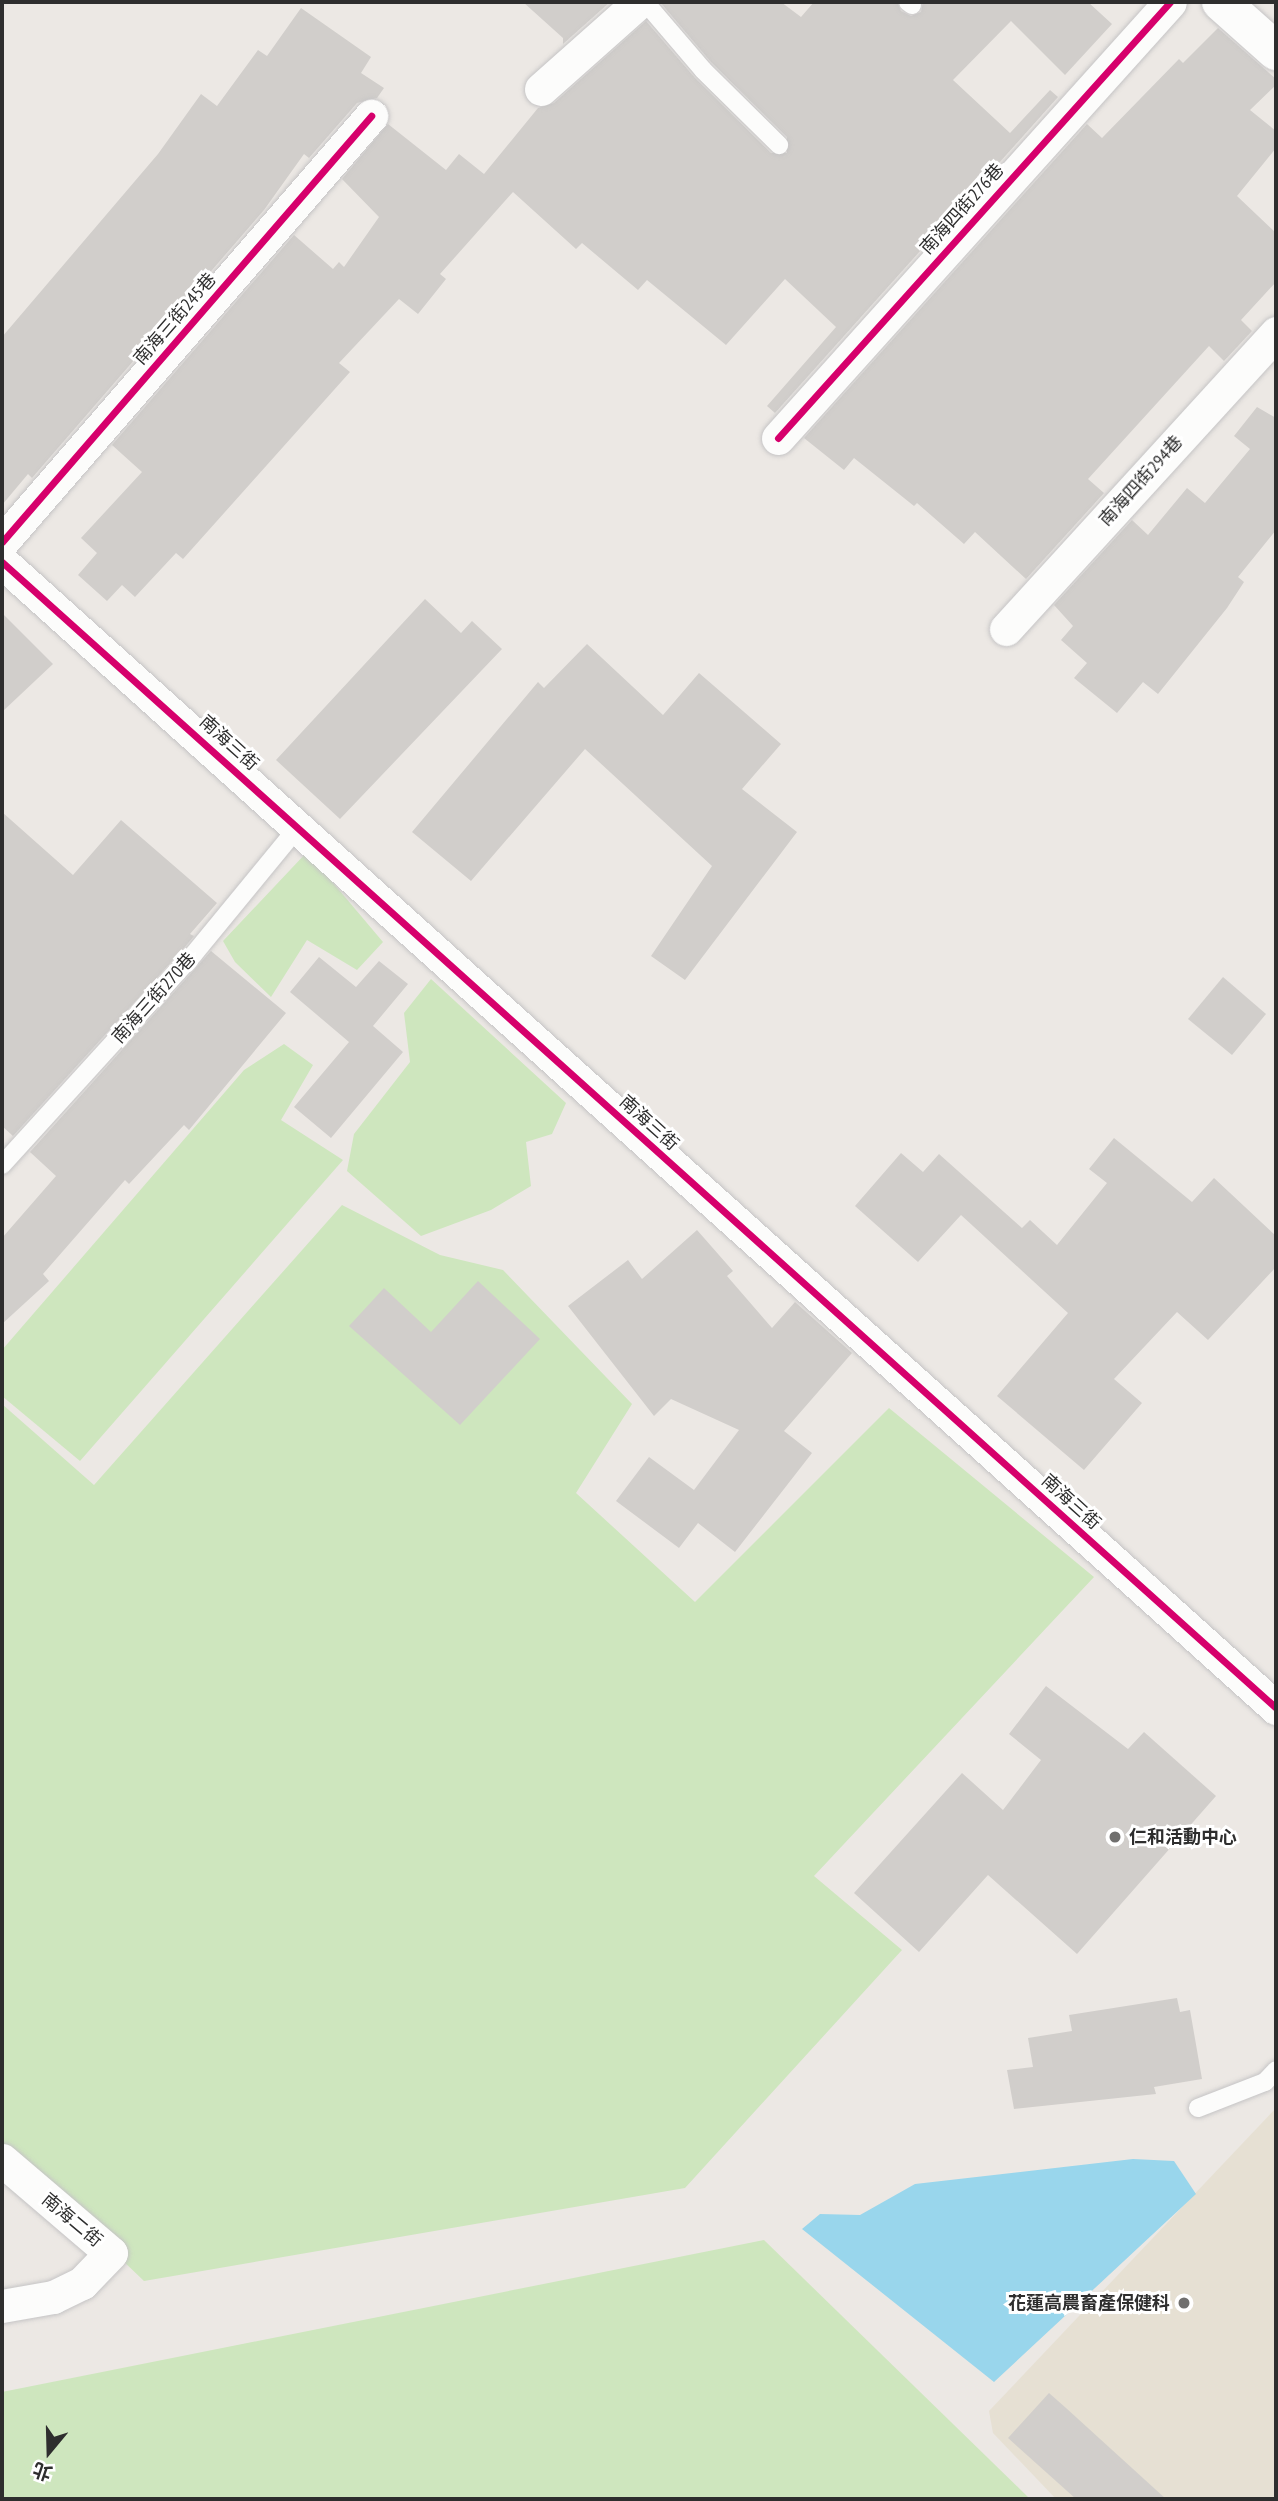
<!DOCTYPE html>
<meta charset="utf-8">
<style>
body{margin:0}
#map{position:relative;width:1278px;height:2501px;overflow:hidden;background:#ece8e4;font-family:"PT Sans Narrow","Noto Sans TC",sans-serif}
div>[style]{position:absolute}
.education>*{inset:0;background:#e6e0d3}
.green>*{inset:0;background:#cee6be}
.water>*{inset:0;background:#99d6ec}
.building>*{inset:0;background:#d1cecb}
.roads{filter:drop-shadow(0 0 2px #c5c4c5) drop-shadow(0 0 2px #c5c4c5)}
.lane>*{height:18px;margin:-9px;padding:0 9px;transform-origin:9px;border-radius:9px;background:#fcfcfb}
.street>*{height:33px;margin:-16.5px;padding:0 16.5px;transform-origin:16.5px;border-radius:16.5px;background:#fcfcfb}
.secondary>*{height:38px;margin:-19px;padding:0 19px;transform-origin:19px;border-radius:19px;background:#fcfcfb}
.cycleway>*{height:7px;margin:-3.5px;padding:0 3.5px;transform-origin:3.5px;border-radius:3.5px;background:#d6006c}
.dots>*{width:19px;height:19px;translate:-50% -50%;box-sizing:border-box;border:4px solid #fff;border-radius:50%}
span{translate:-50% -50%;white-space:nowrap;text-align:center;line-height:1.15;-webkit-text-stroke:6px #fff;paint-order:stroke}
.street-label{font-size:18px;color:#2e2e2e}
.poi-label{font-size:18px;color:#2e2e2e;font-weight:700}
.left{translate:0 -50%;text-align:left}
.right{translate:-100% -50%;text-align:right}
.frame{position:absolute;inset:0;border:4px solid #2e2e2e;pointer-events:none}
.north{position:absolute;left:14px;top:2417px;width:70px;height:70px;-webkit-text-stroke:5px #fff;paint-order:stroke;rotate:199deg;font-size:19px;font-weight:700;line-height:28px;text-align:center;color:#2e2e2e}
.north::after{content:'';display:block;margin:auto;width:24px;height:32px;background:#2e2e2e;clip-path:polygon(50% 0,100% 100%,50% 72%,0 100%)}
</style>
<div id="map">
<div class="education">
<div style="clip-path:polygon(1276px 2108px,1276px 2499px,1056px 2499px,993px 2433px,989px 2411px)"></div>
</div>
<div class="green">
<div style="clip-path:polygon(307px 852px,383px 942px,357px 970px,307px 940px,271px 997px,235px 962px,223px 941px)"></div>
<div style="clip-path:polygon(431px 979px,566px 1103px,552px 1134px,526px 1142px,531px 1186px,491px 1210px,421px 1236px,347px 1171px,354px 1134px,410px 1062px,404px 1013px)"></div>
<div style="clip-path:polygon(284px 1044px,313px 1065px,281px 1120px,343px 1160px,80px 1461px,2px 1396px,2px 1350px,244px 1070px)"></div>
<div style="clip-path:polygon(342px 1205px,440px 1255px,503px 1270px,632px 1404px,576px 1493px,695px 1602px,889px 1408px,1094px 1577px,814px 1876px,902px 1950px,685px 2188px,144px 2281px,2px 2145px,2px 1404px,94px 1485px)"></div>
<div style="clip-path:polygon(764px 2240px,1030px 2499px,2px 2499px,2px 2392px)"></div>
</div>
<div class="water">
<div style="clip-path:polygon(1133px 2159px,1174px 2161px,1196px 2194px,994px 2382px,802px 2229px,820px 2214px,860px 2215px,915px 2184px)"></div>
</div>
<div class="building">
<div style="clip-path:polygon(523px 2px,610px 2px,563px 44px,563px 38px)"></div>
<div style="clip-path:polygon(660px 2px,781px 2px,801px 17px,814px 2px,897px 2px,901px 11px,911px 16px,921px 12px,923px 2px,1088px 2px,1112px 24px,1065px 75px,1011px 21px,953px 80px,1010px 133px,1050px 90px,1058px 97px,775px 413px,767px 406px,836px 327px,785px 279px,726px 345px,647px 280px,638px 290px,582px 243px,576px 249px,513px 192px,440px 274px,446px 279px,418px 314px,399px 299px,339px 363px,350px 372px,183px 559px,176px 553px,135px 597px,122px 585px,107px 601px,78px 575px,97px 553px,81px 538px,142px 472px,112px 445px,294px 235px,333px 269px,339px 262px,344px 267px,379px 217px,342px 179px,388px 124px,446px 170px,459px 154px,484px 174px,538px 108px,554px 103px,646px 21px,695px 78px,771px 153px,787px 153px,787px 137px,711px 62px)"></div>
<div style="clip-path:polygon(301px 8px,371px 57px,361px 73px,384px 88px,377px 98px,357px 103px,309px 158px,304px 154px,264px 210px,32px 478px,28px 474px,2px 505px,2px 337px,158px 154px,201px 94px,217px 106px,258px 50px,267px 56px)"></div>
<div style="clip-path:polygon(1218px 28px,1276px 79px,1276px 85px,1250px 110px,1276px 131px,1276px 148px,1237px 196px,1276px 233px,1276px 282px,1241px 320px,1252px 331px,1224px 361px,1209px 346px,1088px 479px,1104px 493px,1026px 579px,975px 532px,964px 544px,917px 503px,914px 506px,854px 458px,844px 470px,804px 438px,1087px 124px,1102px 138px,1179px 59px,1183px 63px)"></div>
<div style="clip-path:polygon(1257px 407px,1276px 418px,1276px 530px,1238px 577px,1244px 582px,1227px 608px,1158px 694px,1143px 682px,1117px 713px,1074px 678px,1087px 663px,1061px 640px,1073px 626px,1054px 605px,1132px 520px,1148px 535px,1187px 488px,1205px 503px,1250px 449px,1234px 436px)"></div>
<div style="clip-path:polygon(425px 599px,461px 633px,472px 621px,502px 649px,340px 819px,276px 760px)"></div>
<div style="clip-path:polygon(2px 613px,53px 664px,2px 712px)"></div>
<div style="clip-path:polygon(587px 644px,663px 715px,699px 673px,781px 744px,742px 789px,797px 832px,685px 980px,651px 956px,712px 866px,585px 749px,471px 881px,412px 832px,538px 682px,544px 688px)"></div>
<div style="clip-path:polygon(2px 812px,73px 875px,121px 820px,217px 903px,190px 934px,194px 936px,184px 948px,13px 1136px,2px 1126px)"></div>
<div style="clip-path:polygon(211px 951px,286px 1013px,189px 1130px,184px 1125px,129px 1184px,125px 1180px,43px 1274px,49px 1281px,2px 1324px,2px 1238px,56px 1176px,30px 1152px)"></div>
<div style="clip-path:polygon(319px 957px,356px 987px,379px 961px,408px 984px,373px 1026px,403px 1052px,331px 1138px,294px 1107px,349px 1042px,290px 992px)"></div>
<div style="clip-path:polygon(1223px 977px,1266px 1014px,1232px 1055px,1188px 1019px)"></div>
<div style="clip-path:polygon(1114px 1138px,1192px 1202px,1214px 1178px,1276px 1236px,1276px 1267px,1208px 1340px,1177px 1312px,1114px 1379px,1142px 1403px,1084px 1470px,997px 1396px,1068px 1313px,961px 1215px,918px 1262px,855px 1206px,901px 1153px,923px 1172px,939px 1154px,1022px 1228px,1030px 1220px,1057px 1245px,1107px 1183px,1089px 1169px)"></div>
<div style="clip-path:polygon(697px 1230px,733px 1271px,727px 1276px,772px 1328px,795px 1302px,852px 1353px,784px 1431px,812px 1453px,735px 1552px,698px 1523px,679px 1548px,616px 1501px,649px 1457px,694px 1490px,739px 1430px,671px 1399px,654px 1416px,568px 1306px,628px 1260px,642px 1279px)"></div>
<div style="clip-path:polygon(478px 1281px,540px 1339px,460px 1425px,349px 1326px,384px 1288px,431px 1332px)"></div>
<div style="clip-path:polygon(1046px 1686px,1128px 1749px,1144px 1732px,1216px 1796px,1077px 1954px,988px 1875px,919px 1952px,854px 1893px,962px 1773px,1003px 1810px,1041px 1760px,1009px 1734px)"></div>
<div style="clip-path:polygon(1177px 1998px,1180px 2012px,1190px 2010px,1202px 2079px,1154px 2087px,1156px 2094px,1014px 2109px,1007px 2070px,1033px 2067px,1028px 2038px,1072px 2031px,1069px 2015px)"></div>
<div style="clip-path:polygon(1049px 2393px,1066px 2408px,1166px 2499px,1076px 2499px,1008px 2438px)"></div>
</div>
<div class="roads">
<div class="lane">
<div style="left:645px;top:2px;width:89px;rotate:49.5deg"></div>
<div style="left:703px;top:70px;width:107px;rotate:44.6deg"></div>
<div style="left:908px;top:2px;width:5px;rotate:37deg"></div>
<div style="left:2px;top:1165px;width:284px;rotate:-47.7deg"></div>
<div style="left:193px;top:955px;width:167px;rotate:-50.6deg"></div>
<div style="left:1198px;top:2108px;width:72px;rotate:-21.2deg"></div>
<div style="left:1265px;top:2082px;width:16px;rotate:-47deg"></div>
</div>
<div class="street">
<div style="left:541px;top:89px;width:131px;rotate:-41.6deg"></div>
<div style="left:778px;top:438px;width:586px;rotate:-48.04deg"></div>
<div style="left:2px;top:542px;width:564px;rotate:-49.1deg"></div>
<div style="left:2px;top:562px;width:1714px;rotate:41.97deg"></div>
<div style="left:1006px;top:629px;width:401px;rotate:-47.6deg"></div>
<div style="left:2px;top:2160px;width:143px;rotate:40.5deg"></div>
<div style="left:111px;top:2253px;width:42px;rotate:134deg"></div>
<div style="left:82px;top:2283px;width:32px;rotate:154deg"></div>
<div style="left:53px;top:2297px;width:52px;rotate:170deg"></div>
</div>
<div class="secondary">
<div style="left:1221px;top:2px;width:74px;rotate:41.7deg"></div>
</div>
</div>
<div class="cycleway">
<div style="left:778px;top:438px;width:586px;rotate:-48.04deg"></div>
<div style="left:2px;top:542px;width:564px;rotate:-49.1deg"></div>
<div style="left:2px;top:562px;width:1714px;rotate:41.97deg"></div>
</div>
<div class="dots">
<div style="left:1115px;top:1837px;background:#706f6e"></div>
<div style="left:1184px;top:2303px;background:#706f6e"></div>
</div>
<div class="street-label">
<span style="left:962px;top:209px;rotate:-48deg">南海四街276巷</span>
<span style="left:175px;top:319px;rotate:-49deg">南海三街245巷</span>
<span style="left:1141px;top:481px;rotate:-48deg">南海四街294巷</span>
<span style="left:229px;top:743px;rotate:42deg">南海三街</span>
<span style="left:154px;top:998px;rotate:-48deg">南海三街270巷</span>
<span style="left:649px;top:1123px;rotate:42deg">南海三街</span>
<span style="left:1071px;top:1502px;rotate:42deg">南海三街</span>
<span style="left:72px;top:2220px;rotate:40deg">南海二街</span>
</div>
<div class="poi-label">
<span class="left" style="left:1129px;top:1837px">仁和活動中心</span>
<span class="right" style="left:1170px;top:2303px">花蓮高農畜產保健科</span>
</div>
<div class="frame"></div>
<div class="north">北</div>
</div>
